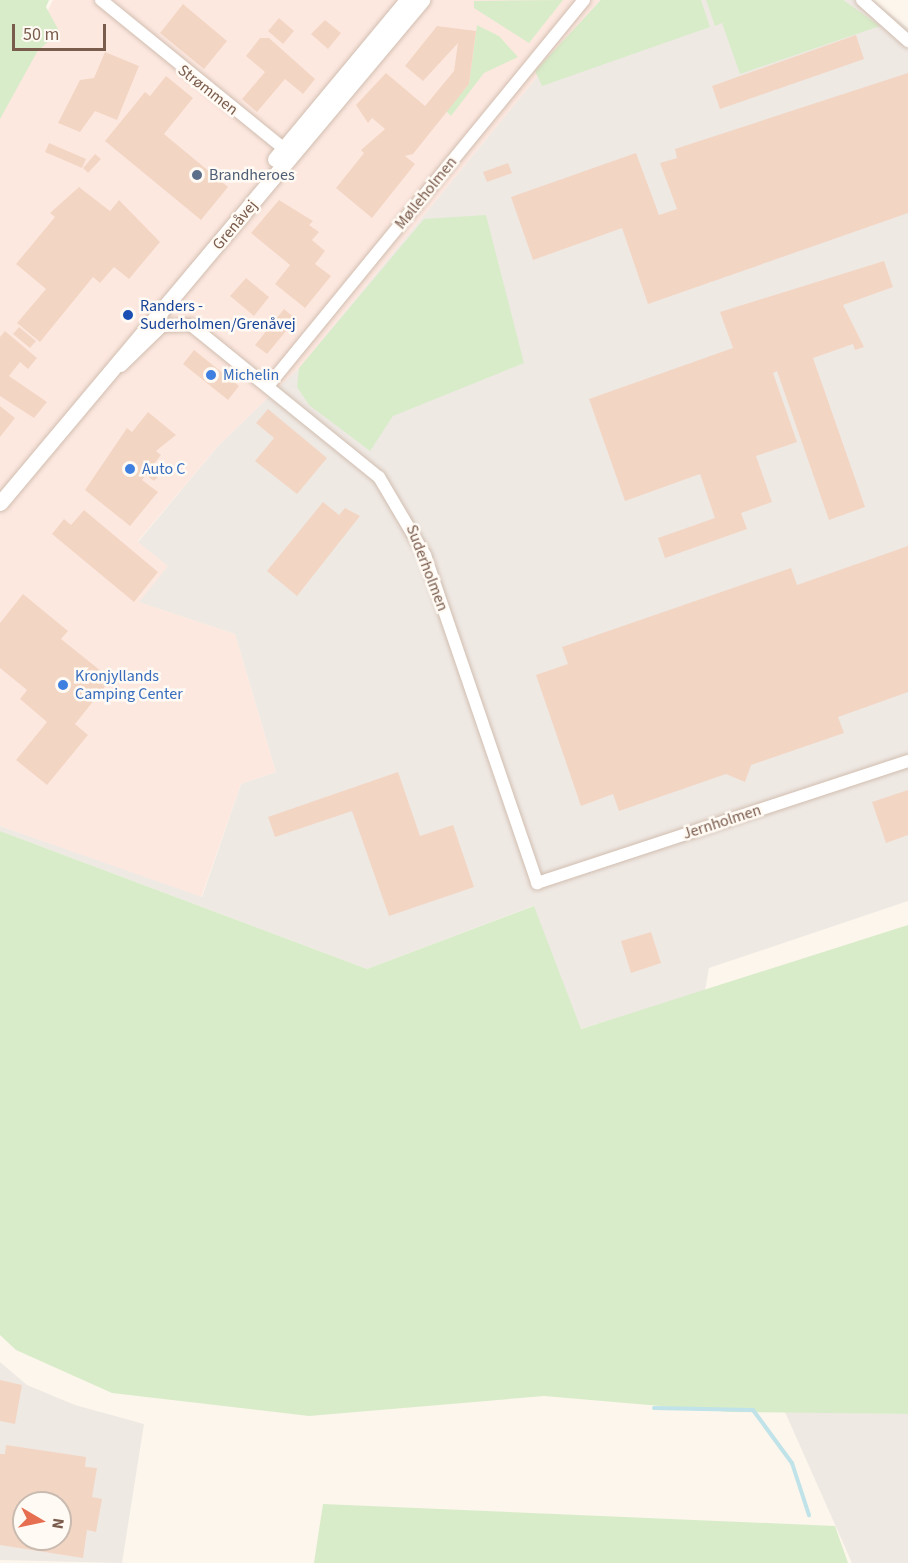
<!DOCTYPE html>
<meta charset="utf-8">
<style>
body{margin:0}
#map{position:relative;width:908px;height:1563px;overflow:hidden;background:#fdf6ec;font-family:"Source Sans 3",sans-serif}
div>[style]{position:absolute}
.commercial>*{inset:0;background:#fde8e0}
.industrial>*{inset:0;background:#efe9e4}
.green>*{inset:0;background:#d8ecc9}
.stream>*{height:4px;margin:-2px;padding:0 2px;transform-origin:2px;border-radius:2px;background:#bfe3e8}
.building>*{inset:0;background:#f3d5c3}
.roads{filter:drop-shadow(0 0 2px #d1beb0) drop-shadow(0 0 2px #d1beb0)}
.minor>*{height:12px;margin:-6px;padding:0 6px;transform-origin:6px;border-radius:6px;background:#fff}
.tertiary>*{height:15px;margin:-7.5px;padding:0 7.5px;transform-origin:7.5px;border-radius:7.5px;background:#fff}
.dots>*{width:16px;height:16px;translate:-50% -50%;box-sizing:border-box;border:3px solid #fffaf3;border-radius:50%}
span{translate:-50% -50%;white-space:nowrap;text-align:center;line-height:1.15;-webkit-text-stroke:5px #fffaf3;paint-order:stroke}
.street-label{font-size:16px;color:#7a5c4d}
.service-label{font-size:16px;color:#4e5e75}
.left{translate:0 -50%;text-align:left}
.transit-label{font-size:16px;color:#164399}
.shop-label{font-size:16px;color:#366cbe}
.north{position:absolute;left:12px;top:1491px;width:60px;height:60px;box-sizing:border-box;background:#fffaf3;border:2px solid #cabbb1;border-radius:50%;rotate:99deg;font-size:16px;font-weight:700;line-height:24px;text-align:center;color:#7a5c4d}
.north::after{content:'';display:block;margin:auto;width:21px;height:27px;background:#e76f51;clip-path:polygon(50% 0,100% 100%,50% 72%,0 100%)}
.scale{position:absolute;left:12px;top:24px;width:94px;height:27px;box-sizing:border-box;border:3px solid #7a5c4d;border-top:0;padding-left:8px;font-size:18px;line-height:21px;white-space:nowrap;color:#7a5c4d;-webkit-text-stroke:4px #fffaf3;paint-order:stroke}
</style>
<div id="map">
<div class="commercial">
<div style="clip-path:polygon(53px 0,600px 0,299px 368px,218px 446px,138px 541px,169px 565px,140px 602px,235px 634px,276px 772px,241px 784px,201px 898px,0 826px,0 106px)"></div>
</div>
<div class="industrial">
<div style="clip-path:polygon(600px 0,873px 0,908px 28px,908px 901px,709px 968px,705px 991px,580px 1029px,533px 906px,367px 969px,0 831px,0 826px,202px 897px,241px 784px,276px 772px,235px 634px,139px 602px,168px 566px,138px 542px,218px 446px,299px 368px)"></div>
<div style="clip-path:polygon(evenodd,0 1362px,27px 1385px,75px 1405px,144px 1424px,122px 1563px,0 1560px,0 1362px,24px 1503px,60px 1503px,60px 1539px,24px 1539px,24px 1503px)"></div>
<div style="clip-path:polygon(785px 1412px,908px 1414px,908px 1563px,852px 1563px)"></div>
</div>
<div class="green">
<div style="clip-path:polygon(0 0,49px 0,46px 7px,59px 31px,37px 52px,0 119px)"></div>
<div style="clip-path:polygon(563px 0,529px 43px,474px 8px,474px 1px)"></div>
<div style="clip-path:polygon(601px 0,701px 0,710px 27px,542px 86px,535px 71px)"></div>
<div style="clip-path:polygon(706px 0,843px 0,880px 26px,740px 74px,722px 23px,715px 26px)"></div>
<div style="clip-path:polygon(477px 25px,499px 36px,518px 57px,484px 73px,451px 116px,446px 111px,469px 84px)"></div>
<div style="clip-path:polygon(486px 215px,524px 363px,393px 416px,370px 451px,309px 405px,297px 387px,299px 368px,424px 219px)"></div>
<div style="clip-path:polygon(0 831px,367px 969px,534px 906px,581px 1029px,908px 925px,908px 1414px,731px 1412px,544px 1396px,309px 1416px,112px 1393px,16px 1350px,0 1335px)"></div>
<div style="clip-path:polygon(323px 1504px,835px 1526px,848px 1563px,314px 1563px)"></div>
</div>
<div class="stream">
<div style="left:654px;top:1408px;width:99px;rotate:1.2deg"></div>
<div style="left:753px;top:1410px;width:66px;rotate:53.7deg"></div>
<div style="left:792px;top:1463px;width:55px;rotate:71.9deg"></div>
</div>
<div class="building">
<div style="clip-path:polygon(183px 4px,227px 41px,204px 69px,160px 33px)"></div>
<div style="clip-path:polygon(279px 18px,294px 31px,283px 44px,268px 31px)"></div>
<div style="clip-path:polygon(325px 20px,341px 33px,328px 49px,311px 34px)"></div>
<div style="clip-path:polygon(437px 26px,476px 31px,469px 84px,413px 154px,405px 156px,415px 164px,372px 218px,336px 188px,364px 153px,361px 150px,385px 129px,372px 118px,368px 123px,356px 105px,386px 73px,425px 106px,454px 71px,458px 43px,423px 81px,405px 66px)"></div>
<div style="clip-path:polygon(856px 35px,864px 59px,720px 109px,712px 86px)"></div>
<div style="clip-path:polygon(260px 38px,269px 38px,315px 79px,303px 94px,285px 79px,257px 112px,242px 99px,265px 72px,246px 56px)"></div>
<div style="clip-path:polygon(105px 52px,139px 66px,117px 120px,95px 111px,80px 132px,58px 123px,80px 80px,94px 78px)"></div>
<div style="clip-path:polygon(908px 73px,908px 213px,648px 304px,622px 228px,533px 260px,511px 197px,636px 153px,659px 215px,677px 209px,660px 163px,677px 158px,675px 149px)"></div>
<div style="clip-path:polygon(166px 76px,193px 98px,164px 134px,228px 187px,201px 220px,105px 141px,145px 92px,150px 96px)"></div>
<div style="clip-path:polygon(49px 143px,86px 159px,82px 168px,45px 152px)"></div>
<div style="clip-path:polygon(95px 154px,101px 159px,88px 173px,83px 168px)"></div>
<div style="clip-path:polygon(508px 163px,512px 173px,487px 182px,483px 172px)"></div>
<div style="clip-path:polygon(79px 187px,110px 211px,119px 200px,160px 242px,129px 279px,114px 267px,100px 283px,93px 277px,40px 342px,17px 323px,46px 289px,16px 264px,55px 217px,50px 213px)"></div>
<div style="clip-path:polygon(279px 200px,313px 221px,309px 225px,319px 232px,312px 240px,325px 251px,315px 264px,331px 276px,305px 308px,275px 284px,290px 265px,251px 233px)"></div>
<div style="clip-path:polygon(884px 261px,893px 287px,843px 305px,864px 347px,855px 350px,853px 344px,813px 358px,865px 507px,829px 520px,777px 371px,773px 373px,797px 442px,756px 456px,772px 502px,741px 513px,747px 529px,665px 558px,658px 538px,715px 518px,700px 474px,625px 501px,589px 399px,733px 348px,720px 312px)"></div>
<div style="clip-path:polygon(246px 278px,269px 297px,254px 316px,230px 296px)"></div>
<div style="clip-path:polygon(284px 309px,296px 319px,267px 354px,255px 345px)"></div>
<div style="clip-path:polygon(19px 327px,36px 341px,30px 348px,13px 334px)"></div>
<div style="clip-path:polygon(5px 331px,37px 358px,28px 369px,20px 362px,9px 376px,47px 402px,34px 418px,0 396px,0 337px)"></div>
<div style="clip-path:polygon(194px 350px,239px 386px,228px 400px,183px 364px)"></div>
<div style="clip-path:polygon(0 406px,15px 418px,0 437px)"></div>
<div style="clip-path:polygon(268px 409px,327px 458px,297px 494px,255px 461px,274px 438px,256px 423px)"></div>
<div style="clip-path:polygon(148px 412px,176px 435px,156px 451px,161px 455px,153px 465px,162px 472px,154px 481px,146px 475px,142px 480px,158px 492px,130px 526px,85px 490px,127px 428px,132px 432px)"></div>
<div style="clip-path:polygon(323px 502px,339px 515px,345px 508px,360px 516px,297px 596px,267px 571px)"></div>
<div style="clip-path:polygon(84px 510px,158px 572px,134px 602px,52px 534px,64px 519px,71px 525px)"></div>
<div style="clip-path:polygon(908px 546px,908px 692px,838px 717px,844px 733px,751px 765px,745px 782px,726px 774px,619px 811px,613px 794px,581px 806px,536px 675px,568px 664px,562px 647px,791px 568px,797px 585px)"></div>
<div style="clip-path:polygon(23px 594px,68px 631px,61px 639px,111px 679px,75px 724px,88px 735px,47px 785px,16px 760px,47px 722px,20px 699px,27px 690px,0 668px,0 623px)"></div>
<div style="clip-path:polygon(398px 772px,420px 836px,453px 825px,474px 887px,389px 916px,352px 811px,275px 837px,268px 817px)"></div>
<div style="clip-path:polygon(908px 790px,908px 835px,886px 843px,872px 802px)"></div>
<div style="clip-path:polygon(651px 932px,661px 963px,631px 973px,621px 941px)"></div>
<div style="clip-path:polygon(0 1380px,22px 1385px,15px 1424px,0 1421px)"></div>
<div style="clip-path:polygon(evenodd,6px 1445px,86px 1457px,85px 1467px,97px 1468px,92px 1497px,102px 1499px,96px 1532px,87px 1530px,83px 1558px,0 1545px,0 1454px,5px 1454px,6px 1445px,24px 1503px,60px 1503px,60px 1539px,24px 1539px,24px 1503px)"></div>
</div>
<div class="roads">
<div class="minor">
<div style="left:101px;top:0;width:242px;rotate:39.1deg"></div>
<div style="left:862px;top:0;width:62px;rotate:41.7deg"></div>
<div style="left:121px;top:366px;width:57px;rotate:-44.3deg"></div>
<div style="left:162px;top:326px;width:29px;rotate:-2deg"></div>
<div style="left:191px;top:325px;width:242px;rotate:39deg"></div>
<div style="left:379px;top:477px;width:91px;rotate:59.5deg"></div>
<div style="left:425px;top:555px;width:347px;rotate:71.1deg"></div>
<div style="left:537px;top:883px;width:391px;rotate:-18.2deg"></div>
<div style="left:268px;top:386px;width:499px;rotate:-50.7deg"></div>
</div>
<div class="tertiary">
<div style="left:275px;top:159px;width:207px;rotate:-50.3deg"></div>
<div style="left:0;top:503px;width:657px;rotate:-50deg"></div>
</div>
</div>
<div class="dots">
<div style="left:197px;top:175px;background:#5c6f8a"></div>
<div style="left:128px;top:315px;background:#1a4fb4"></div>
<div style="left:211px;top:375px;background:#3f7fe0"></div>
<div style="left:130px;top:469px;background:#3f7fe0"></div>
<div style="left:63px;top:685px;background:#3f7fe0"></div>
</div>
<div class="street-label">
<span style="left:208px;top:90px;rotate:38deg">Strømmen</span>
<span style="left:426px;top:193px;rotate:-51deg">Mølleholmen</span>
<span style="left:235px;top:225px;rotate:-50deg">Grenåvej</span>
<span style="left:427px;top:568px;rotate:69deg">Suderholmen</span>
<span style="left:722px;top:822px;rotate:-18deg">Jernholmen</span>
</div>
<div class="service-label">
<span class="left" style="left:209px;top:175px">Brandheroes</span>
</div>
<div class="transit-label">
<span class="left" style="left:140px;top:315px">Randers -<br>Suderholmen/Grenåvej</span>
</div>
<div class="shop-label">
<span class="left" style="left:223px;top:375px">Michelin</span>
<span class="left" style="left:142px;top:469px">Auto C</span>
<span class="left" style="left:75px;top:685px">Kronjyllands<br>Camping Center</span>
</div>
<div class="north">N</div>
<div class="scale">50 m</div>
</div>
